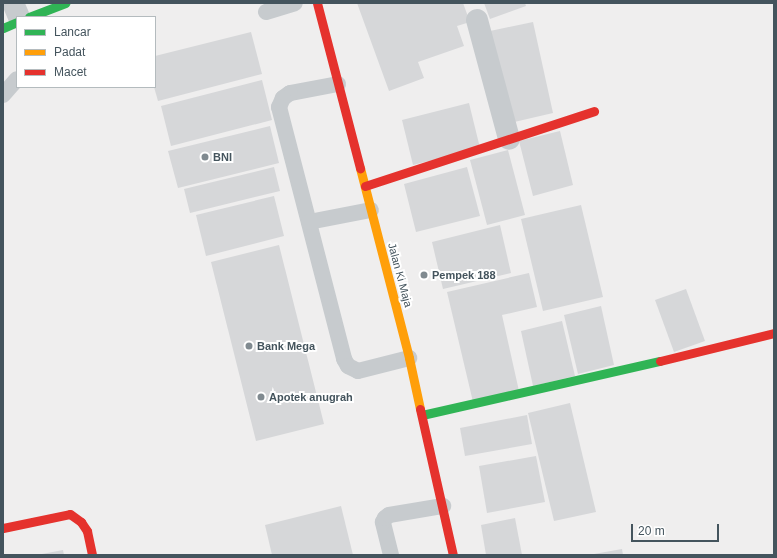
<!DOCTYPE html>
<style>
body{margin:0}
#map{position:relative;width:777px;height:558px;overflow:hidden;background:#efeeee;font-family:Arial,sans-serif}
div>[style]{position:absolute}
.building>*{inset:0;background:#d6d7d9}
.lane>*{height:16px;margin:-8px;padding:0 8px;transform-origin:8px;border-radius:8px;background:#c7cbce}
.street>*{height:22px;margin:-11px;padding:0 11px;transform-origin:11px;border-radius:11px;background:#c7cbce}
.fast>*{height:9px;margin:-4.5px;padding:0 4.5px;transform-origin:4.5px;border-radius:4.5px;background:#30b455}
.slow>*{height:9px;margin:-4.5px;padding:0 4.5px;transform-origin:4.5px;border-radius:4.5px;background:#ff9f0a}
.jam>*{height:9px;margin:-4.5px;padding:0 4.5px;transform-origin:4.5px;border-radius:4.5px;background:#e5322d}
.dots>*{width:11px;height:11px;translate:-50% -50%;box-sizing:border-box;border:2px solid #fff;border-radius:50%}
span{translate:-50% -50%;white-space:nowrap;text-align:center;line-height:1.15;-webkit-text-stroke:4px #fff;paint-order:stroke}
.poi-label{font-size:11px;color:#44545d;font-weight:700}
.left{translate:0 -50%;text-align:left}
.street-label{font-size:11px;color:#44545d}
.frame{position:absolute;inset:0;border:4px solid #44545d;pointer-events:none}
.legend{position:absolute;left:16px;top:16px;width:140px;height:72px;box-sizing:border-box;background:#fff;border:1px solid #b4bbbe;margin:0;padding:5px 7px;list-style:none;font-size:12px;color:#44545d}
.legend li{display:flex;align-items:center;gap:8px;height:20px}
.legend b{width:20px;border:1px solid #b4bbbe}
.scale{position:absolute;left:631px;top:524px;width:88px;height:18px;box-sizing:border-box;border:2px solid #44545d;border-top:0;padding-left:5px;font-size:12px;line-height:14px;white-space:nowrap;color:#44545d;-webkit-text-stroke:3px #fff;paint-order:stroke}
</style>
<div id="map">
<div class="building">
<div style="clip-path:polygon(357px 3px,463px 3px,470px 22px,457px 26px,464px 46px,418px 62px,424px 78px,389px 91px)"></div>
<div style="clip-path:polygon(484px 3px,525px 3px,526px 6px,490px 19px)"></div>
<div style="clip-path:polygon(533px 22px,553px 113px,510px 123px,490px 31px)"></div>
<div style="clip-path:polygon(251px 32px,262px 74px,158px 101px,154px 87px,155px 56px)"></div>
<div style="clip-path:polygon(262px 80px,272px 120px,171px 146px,161px 106px)"></div>
<div style="clip-path:polygon(469px 103px,480px 148px,413px 165px,402px 120px)"></div>
<div style="clip-path:polygon(270px 126px,279px 163px,178px 188px,168px 151px)"></div>
<div style="clip-path:polygon(560px 131px,573px 185px,533px 196px,519px 141px)"></div>
<div style="clip-path:polygon(508px 150px,525px 215px,487px 225px,470px 160px)"></div>
<div style="clip-path:polygon(274px 167px,280px 191px,190px 213px,184px 189px)"></div>
<div style="clip-path:polygon(467px 167px,480px 216px,416px 232px,404px 184px)"></div>
<div style="clip-path:polygon(274px 196px,284px 236px,206px 256px,196px 215px)"></div>
<div style="clip-path:polygon(581px 205px,603px 297px,543px 311px,521px 219px)"></div>
<div style="clip-path:polygon(500px 225px,511px 273px,443px 289px,432px 242px)"></div>
<div style="clip-path:polygon(279px 245px,324px 424px,256px 441px,211px 262px)"></div>
<div style="clip-path:polygon(529px 273px,537px 307px,502px 315px,519px 391px,473px 402px,447px 292px)"></div>
<div style="clip-path:polygon(686px 289px,705px 341px,674px 352px,655px 300px)"></div>
<div style="clip-path:polygon(601px 306px,614px 365px,578px 374px,564px 315px)"></div>
<div style="clip-path:polygon(562px 321px,575px 376px,533px 386px,521px 331px)"></div>
<div style="clip-path:polygon(570px 403px,596px 512px,554px 521px,528px 413px)"></div>
<div style="clip-path:polygon(527px 415px,532px 444px,465px 456px,460px 428px)"></div>
<div style="clip-path:polygon(536px 456px,545px 502px,487px 513px,479px 466px)"></div>
<div style="clip-path:polygon(341px 506px,353px 555px,272px 555px,265px 525px)"></div>
<div style="clip-path:polygon(515px 518px,522px 555px,486px 555px,481px 525px)"></div>
<div style="clip-path:polygon(622px 549px,623px 555px,594px 555px,594px 554px)"></div>
<div style="clip-path:polygon(63px 550px,64px 555px,42px 555px,42px 554px)"></div>
</div>
<div class="lane">
<div style="left:266px;top:12px;width:30px;rotate:-17deg"></div>
<div style="left:338px;top:84px;width:49px;rotate:169.4deg"></div>
<div style="left:290px;top:93px;width:9px;rotate:144deg"></div>
<div style="left:283px;top:98px;width:10px;rotate:114deg"></div>
<div style="left:279px;top:107px;width:260px;rotate:75.5deg"></div>
<div style="left:344px;top:359px;width:8px;rotate:60deg"></div>
<div style="left:348px;top:366px;width:11px;rotate:27deg"></div>
<div style="left:358px;top:371px;width:53px;rotate:-14.3deg"></div>
<div style="left:3px;top:95px;width:21px;rotate:-49deg"></div>
<div style="left:309px;top:222px;width:63px;rotate:-11deg"></div>
<div style="left:391px;top:555px;width:34px;rotate:-104deg"></div>
<div style="left:383px;top:522px;width:4px;rotate:-63deg"></div>
<div style="left:385px;top:518px;width:5px;rotate:-37deg"></div>
<div style="left:389px;top:515px;width:55px;rotate:-9.5deg"></div>
</div>
<div class="street">
<div style="left:13px;top:3px;width:15px;rotate:67deg"></div>
<div style="left:477px;top:20px;width:123px;rotate:74.9deg"></div>
</div>
<div class="fast">
<div style="left:29px;top:17px;width:39px;rotate:-21deg"></div>
<div style="left:3px;top:28px;width:15px;rotate:-23deg"></div>
<div style="left:422px;top:415px;width:244px;rotate:-12.8deg"></div>
</div>
<div class="slow">
<div style="left:360px;top:168px;width:196px;rotate:75.5deg"></div>
<div style="left:409px;top:358px;width:52px;rotate:77.8deg"></div>
</div>
<div class="jam">
<div style="left:317px;top:3px;width:171px;rotate:75.4deg"></div>
<div style="left:365px;top:186px;width:241px;rotate:-18.1deg"></div>
<div style="left:660px;top:361px;width:117px;rotate:-13.8deg"></div>
<div style="left:420px;top:409px;width:150px;rotate:77.3deg"></div>
<div style="left:3px;top:528px;width:68px;rotate:-11.8deg"></div>
<div style="left:70px;top:514px;width:14px;rotate:36deg"></div>
<div style="left:81px;top:522px;width:11px;rotate:56deg"></div>
<div style="left:87px;top:531px;width:25px;rotate:78deg"></div>
</div>
<div class="dots">
<div style="left:205px;top:157px;background:#808a90"></div>
<div style="left:424px;top:275px;background:#808a90"></div>
<div style="left:249px;top:346px;background:#808a90"></div>
<div style="left:261px;top:397px;background:#808a90"></div>
</div>
<div class="poi-label">
<span class="left" style="left:213px;top:157px">BNI</span>
<span class="left" style="left:432px;top:275px">Pempek 188</span>
<span class="left" style="left:257px;top:346px">Bank Mega</span>
<span class="left" style="left:269px;top:397px">Apotek anugrah</span>
</div>
<div class="street-label">
<span style="left:400px;top:275px;rotate:75deg">Jalan Ki Maja</span>
</div>
<div class="frame"></div>
<ul class="legend">
<li><b style="height:5px;background:#30b455"></b>Lancar</li>
<li><b style="height:5px;background:#ff9f0a"></b>Padat</li>
<li><b style="height:5px;background:#e5322d"></b>Macet</li>
</ul>
<div class="scale">20 m</div>
</div>
